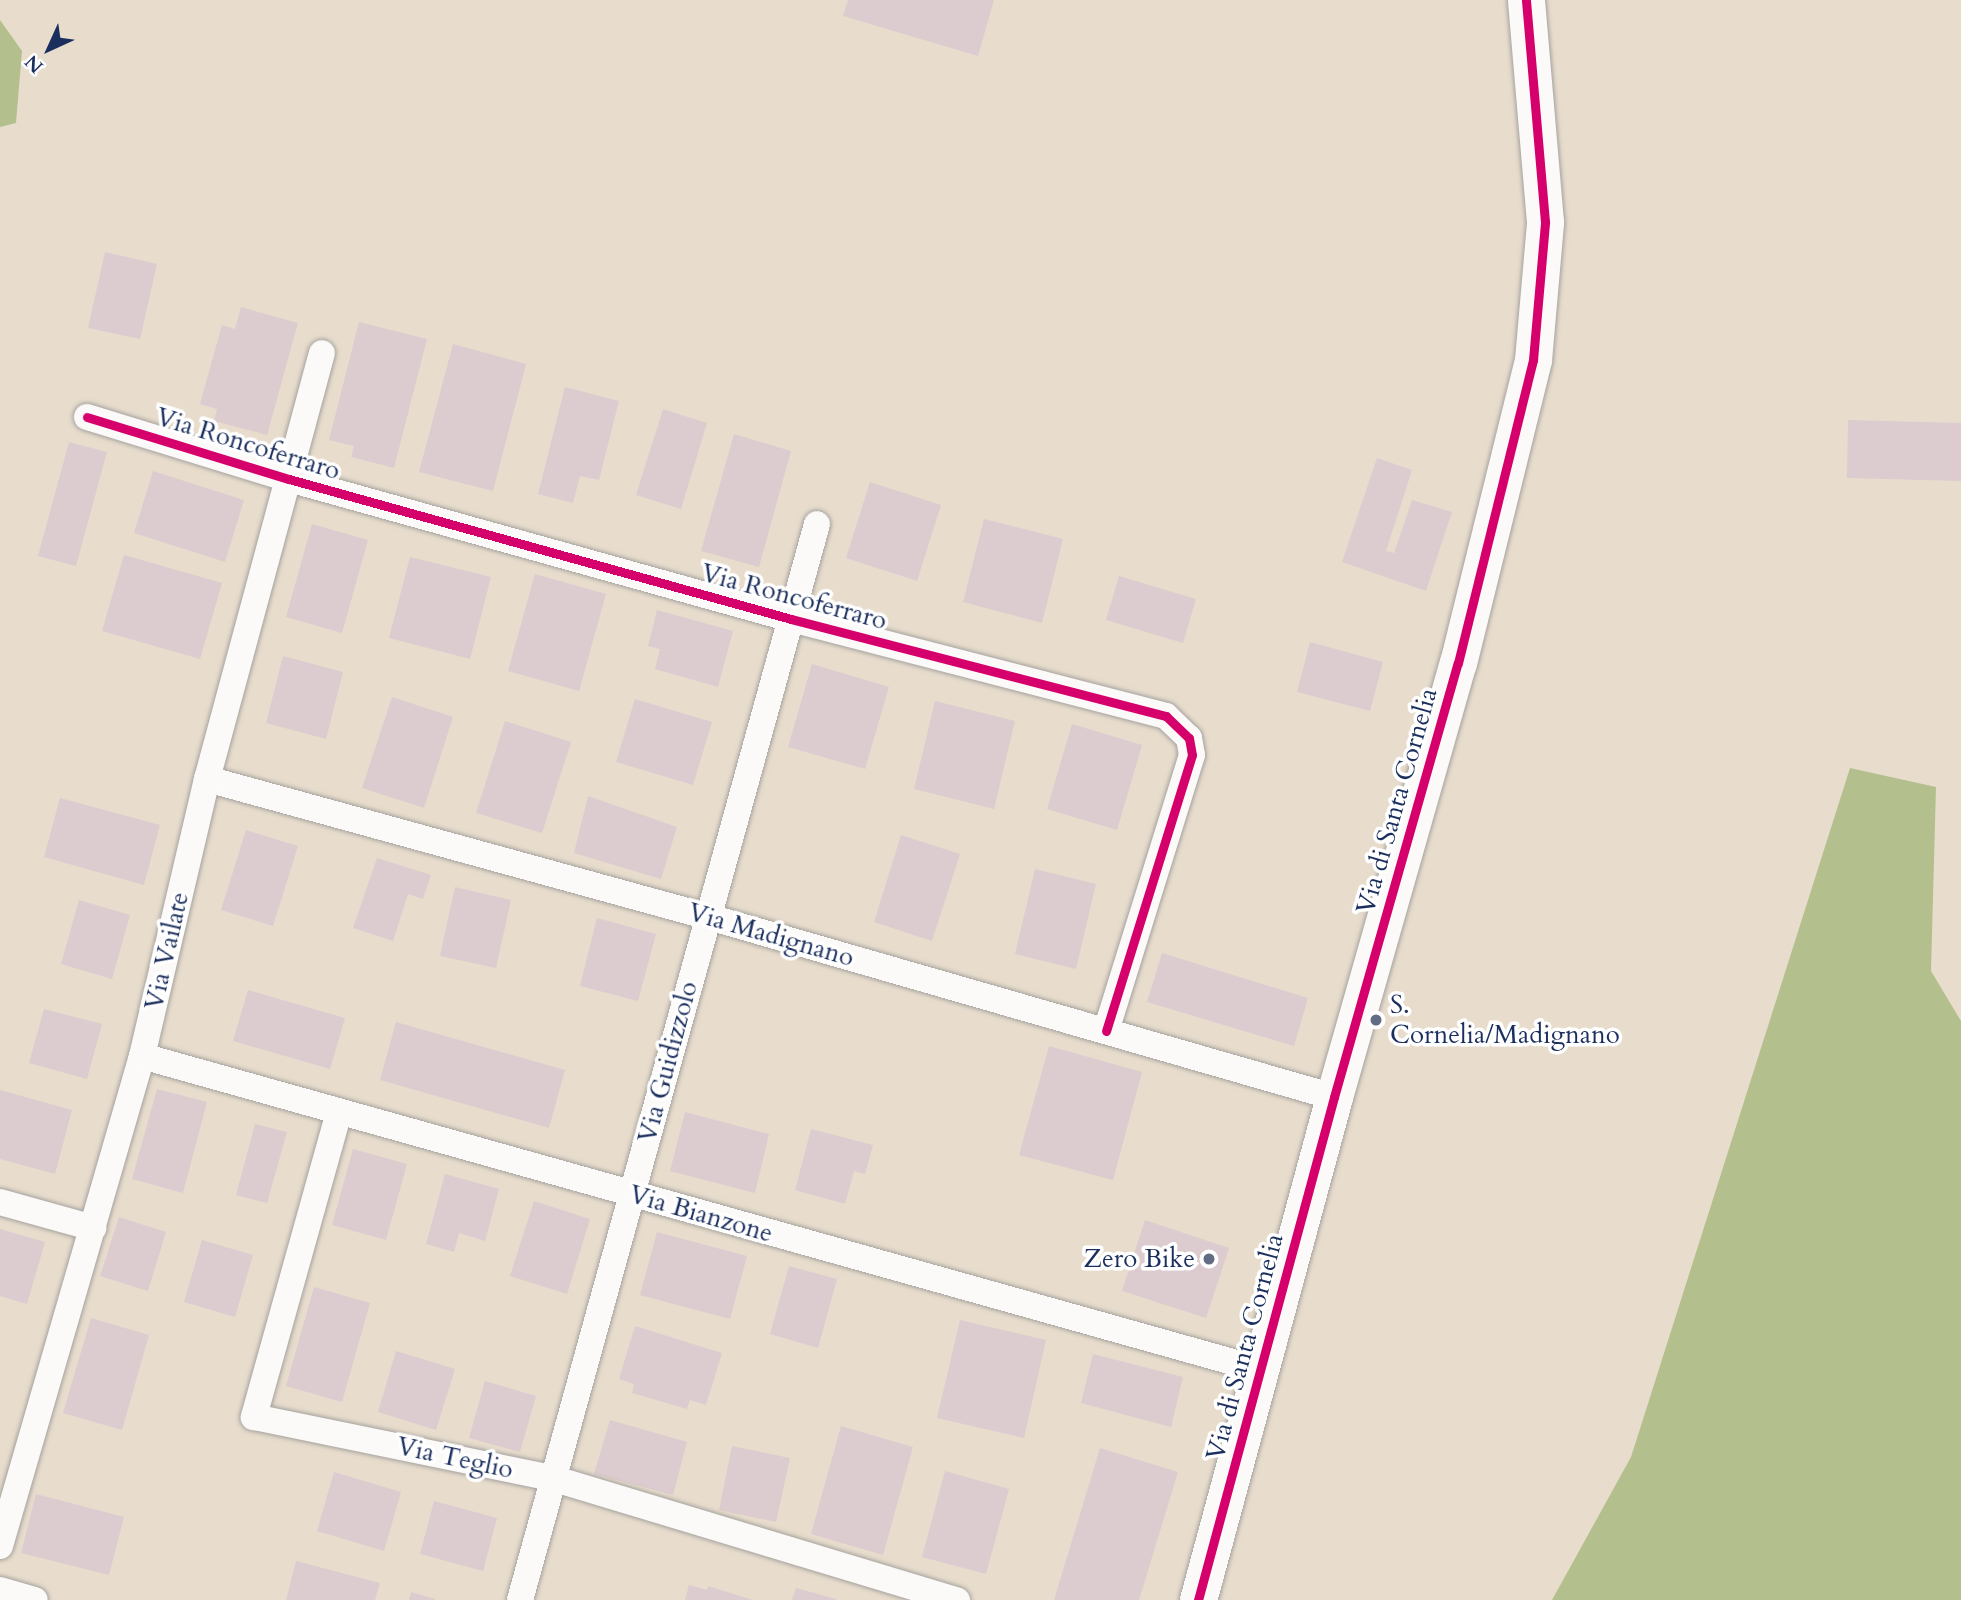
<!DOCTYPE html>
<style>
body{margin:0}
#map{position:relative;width:1961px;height:1600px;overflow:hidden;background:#e8ddcd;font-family:Cardo,serif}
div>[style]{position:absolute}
.forest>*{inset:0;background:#b4bf8e}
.building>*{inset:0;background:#dccbcf}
.roads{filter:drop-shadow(0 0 2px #a5a29f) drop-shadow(0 0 2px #a5a29f)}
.street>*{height:26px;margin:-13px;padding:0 13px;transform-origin:13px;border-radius:13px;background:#fcfaf8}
.secondary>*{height:37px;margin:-18.5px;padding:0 18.5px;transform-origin:18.5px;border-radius:18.5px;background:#fcfaf8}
.cycleway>*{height:9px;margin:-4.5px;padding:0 4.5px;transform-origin:4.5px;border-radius:4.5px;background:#d6006c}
.dots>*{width:19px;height:19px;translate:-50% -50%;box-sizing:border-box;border:4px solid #fff;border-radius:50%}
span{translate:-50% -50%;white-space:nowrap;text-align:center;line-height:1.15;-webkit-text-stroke:7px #fff;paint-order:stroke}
.street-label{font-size:26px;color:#1b2f5e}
.poi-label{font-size:26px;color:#1b2f5e}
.left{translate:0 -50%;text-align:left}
.right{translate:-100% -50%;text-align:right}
.north{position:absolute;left:14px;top:14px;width:70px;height:70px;-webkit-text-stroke:5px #fff;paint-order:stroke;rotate:225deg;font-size:19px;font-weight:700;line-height:28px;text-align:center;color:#1b2f5e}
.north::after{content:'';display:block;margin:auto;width:24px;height:32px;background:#1b2f5e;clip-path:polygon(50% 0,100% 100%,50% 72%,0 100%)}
</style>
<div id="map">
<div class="forest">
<div style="clip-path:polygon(0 20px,22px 51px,16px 123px,0 127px)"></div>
<div style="clip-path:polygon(1850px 768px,1936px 787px,1931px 971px,1961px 1021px,1961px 1600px,1552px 1600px,1631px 1457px)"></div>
</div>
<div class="building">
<div style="clip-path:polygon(848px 0,994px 0,978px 56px,843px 16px)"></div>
<div style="clip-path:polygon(105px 252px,157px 264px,140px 339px,88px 328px)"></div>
<div style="clip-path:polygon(241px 307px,298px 323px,267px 435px,214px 421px,217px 409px,200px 404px,222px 325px,235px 329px)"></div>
<div style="clip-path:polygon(359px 322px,427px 339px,394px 468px,351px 457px,354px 446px,329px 440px)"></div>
<div style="clip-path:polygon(453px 344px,526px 364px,493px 491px,419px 472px)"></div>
<div style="clip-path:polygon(565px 387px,619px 401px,599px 480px,580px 476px,573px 503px,538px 494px)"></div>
<div style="clip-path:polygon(663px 409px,707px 423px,681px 509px,636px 495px)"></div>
<div style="clip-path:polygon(1848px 420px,1961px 423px,1961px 481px,1847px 478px)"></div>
<div style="clip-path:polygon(734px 434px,791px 451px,759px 567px,701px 551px)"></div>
<div style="clip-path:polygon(69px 442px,107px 452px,76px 566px,38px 556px)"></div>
<div style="clip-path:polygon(1377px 458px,1412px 470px,1386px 551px,1394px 553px,1412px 500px,1452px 512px,1426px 591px,1342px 562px)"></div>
<div style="clip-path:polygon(153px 471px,244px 500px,225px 562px,134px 533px)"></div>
<div style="clip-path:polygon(870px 482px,941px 505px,917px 581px,846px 558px)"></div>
<div style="clip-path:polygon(984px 519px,1063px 539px,1042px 623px,963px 602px)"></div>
<div style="clip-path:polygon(312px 524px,368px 540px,342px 633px,286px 617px)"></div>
<div style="clip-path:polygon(124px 555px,222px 583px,200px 659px,102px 631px)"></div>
<div style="clip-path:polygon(410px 557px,491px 577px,470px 659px,389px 638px)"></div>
<div style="clip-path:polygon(535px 574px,606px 594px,579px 691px,508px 671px)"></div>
<div style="clip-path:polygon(1119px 576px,1196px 599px,1183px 643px,1106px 620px)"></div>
<div style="clip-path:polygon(657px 610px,733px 631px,718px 687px,655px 669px,660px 649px,648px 646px)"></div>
<div style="clip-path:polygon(1310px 642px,1383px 662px,1370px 711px,1297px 692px)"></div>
<div style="clip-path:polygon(283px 656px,343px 672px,326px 739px,266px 723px)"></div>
<div style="clip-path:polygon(812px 664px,889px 687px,865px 769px,788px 747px)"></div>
<div style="clip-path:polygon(392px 697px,453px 717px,424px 808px,362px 788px)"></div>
<div style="clip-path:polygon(635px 699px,712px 722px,693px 785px,616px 762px)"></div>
<div style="clip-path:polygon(935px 701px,1015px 721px,994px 809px,914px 789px)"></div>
<div style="clip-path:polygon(505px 721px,571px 742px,542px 833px,476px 813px)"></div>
<div style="clip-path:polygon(1072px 724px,1142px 745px,1117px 830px,1047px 809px)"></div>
<div style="clip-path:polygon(588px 796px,677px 827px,661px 879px,574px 853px)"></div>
<div style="clip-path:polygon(60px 798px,160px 825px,144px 885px,44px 857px)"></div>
<div style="clip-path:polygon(246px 830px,298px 846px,273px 926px,221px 910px)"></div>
<div style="clip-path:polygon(901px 835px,960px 854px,932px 941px,874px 922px)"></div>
<div style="clip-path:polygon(377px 858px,431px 875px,423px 899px,408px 894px,393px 941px,353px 928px)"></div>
<div style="clip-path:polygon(1035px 869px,1096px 884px,1076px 969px,1015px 954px)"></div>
<div style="clip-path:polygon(455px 887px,511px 900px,496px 968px,440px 956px)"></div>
<div style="clip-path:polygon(79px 900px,130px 915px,112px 979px,61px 964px)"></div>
<div style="clip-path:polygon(597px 918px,656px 934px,638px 1001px,580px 986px)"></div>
<div style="clip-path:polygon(1162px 953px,1308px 998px,1294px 1046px,1147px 1002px)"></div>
<div style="clip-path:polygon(248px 990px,345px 1018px,330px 1069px,233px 1041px)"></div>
<div style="clip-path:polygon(44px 1009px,102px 1024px,87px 1079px,29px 1063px)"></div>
<div style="clip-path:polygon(396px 1022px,565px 1070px,549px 1128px,380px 1080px)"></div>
<div style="clip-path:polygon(1049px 1046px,1142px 1072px,1113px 1180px,1019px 1155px)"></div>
<div style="clip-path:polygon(157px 1089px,207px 1102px,183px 1193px,132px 1179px)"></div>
<div style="clip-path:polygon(0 1090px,72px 1110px,55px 1174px,0 1159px)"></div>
<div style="clip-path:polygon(685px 1112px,769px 1134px,755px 1193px,670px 1171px)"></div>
<div style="clip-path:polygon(255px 1124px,287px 1132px,267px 1203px,236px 1195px)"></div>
<div style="clip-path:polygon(811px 1129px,873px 1145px,865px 1174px,854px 1171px,845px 1204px,795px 1190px)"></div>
<div style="clip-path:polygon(353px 1149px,407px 1164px,386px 1240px,332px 1225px)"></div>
<div style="clip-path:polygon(445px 1174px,499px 1189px,485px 1241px,459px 1233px,454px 1252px,426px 1244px)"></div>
<div style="clip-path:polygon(534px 1201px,590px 1219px,567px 1294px,510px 1276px)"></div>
<div style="clip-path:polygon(119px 1217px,166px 1232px,148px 1291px,100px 1276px)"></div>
<div style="clip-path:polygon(1145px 1220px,1229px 1248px,1206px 1318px,1122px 1291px)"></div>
<div style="clip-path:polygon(0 1229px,45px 1242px,27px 1304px,0 1296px)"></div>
<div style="clip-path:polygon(657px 1232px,747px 1256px,730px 1319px,640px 1295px)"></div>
<div style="clip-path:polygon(202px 1240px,253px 1255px,235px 1317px,184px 1302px)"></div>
<div style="clip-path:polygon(789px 1266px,837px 1279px,818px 1348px,770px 1334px)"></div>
<div style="clip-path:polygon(314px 1287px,370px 1303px,342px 1402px,286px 1386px)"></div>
<div style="clip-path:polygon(91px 1318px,149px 1335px,122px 1430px,63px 1413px)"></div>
<div style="clip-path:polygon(960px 1320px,1046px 1340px,1024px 1438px,937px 1418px)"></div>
<div style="clip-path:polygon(635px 1326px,722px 1353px,706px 1405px,690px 1400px,687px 1409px,632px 1393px,634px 1384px,619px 1379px)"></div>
<div style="clip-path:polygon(396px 1351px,455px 1369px,436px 1430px,378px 1412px)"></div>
<div style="clip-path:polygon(1093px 1354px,1183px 1377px,1171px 1427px,1081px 1403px)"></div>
<div style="clip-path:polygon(485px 1381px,536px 1396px,520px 1452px,469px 1438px)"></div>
<div style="clip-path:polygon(610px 1420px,687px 1442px,673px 1495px,594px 1474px)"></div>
<div style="clip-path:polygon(841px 1426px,913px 1447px,883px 1555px,811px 1534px)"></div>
<div style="clip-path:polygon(732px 1446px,790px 1458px,776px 1522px,719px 1510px)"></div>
<div style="clip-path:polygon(1100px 1448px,1178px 1472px,1139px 1600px,1054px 1600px)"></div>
<div style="clip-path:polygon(945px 1471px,1009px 1489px,986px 1574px,922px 1557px)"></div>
<div style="clip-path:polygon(334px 1472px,401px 1492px,384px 1551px,317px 1531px)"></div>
<div style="clip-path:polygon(36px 1494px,124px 1517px,109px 1575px,21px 1553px)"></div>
<div style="clip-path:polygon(434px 1501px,497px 1518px,483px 1571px,420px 1554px)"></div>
<div style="clip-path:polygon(296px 1561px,380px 1583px,375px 1600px,286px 1600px)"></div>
<div style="clip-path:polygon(689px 1585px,707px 1590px,708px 1586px,753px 1600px,685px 1600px)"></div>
<div style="clip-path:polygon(796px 1588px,836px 1599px,836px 1600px,792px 1600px)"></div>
<div style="clip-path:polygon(411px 1592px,435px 1599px,435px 1600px,409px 1600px)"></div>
</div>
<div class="roads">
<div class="street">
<div style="left:87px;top:417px;width:211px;rotate:17.1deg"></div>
<div style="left:289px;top:479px;width:521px;rotate:15.58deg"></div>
<div style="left:791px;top:619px;width:387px;rotate:14.5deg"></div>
<div style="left:1166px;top:716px;width:32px;rotate:44deg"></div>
<div style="left:1189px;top:738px;width:17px;rotate:80deg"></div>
<div style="left:1192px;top:755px;width:289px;rotate:107.3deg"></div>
<div style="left:207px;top:779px;width:521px;rotate:15.37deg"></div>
<div style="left:709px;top:917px;width:650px;rotate:16.07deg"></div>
<div style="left:142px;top:1056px;width:1162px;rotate:15.67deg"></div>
<div style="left:339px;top:1112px;width:317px;rotate:105.6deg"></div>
<div style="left:254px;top:1417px;width:307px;rotate:11.6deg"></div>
<div style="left:555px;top:1479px;width:420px;rotate:16.8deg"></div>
<div style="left:0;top:1202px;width:97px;rotate:15.6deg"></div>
<div style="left:0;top:1546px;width:510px;rotate:-73.84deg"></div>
<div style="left:142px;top:1056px;width:285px;rotate:-76.8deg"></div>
<div style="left:207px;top:779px;width:441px;rotate:-74.9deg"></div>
<div style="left:0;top:1590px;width:36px;rotate:16deg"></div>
<div style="left:520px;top:1600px;width:1116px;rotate:-74.57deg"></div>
</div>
<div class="secondary">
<div style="left:1198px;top:1600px;width:521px;rotate:-74.87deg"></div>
<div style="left:1334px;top:1097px;width:451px;rotate:-74.1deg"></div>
<div style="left:1458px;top:663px;width:312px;rotate:-76.1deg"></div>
<div style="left:1533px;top:360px;width:139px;rotate:-85deg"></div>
<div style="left:1545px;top:222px;width:223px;rotate:-94.9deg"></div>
</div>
</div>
<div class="cycleway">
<div style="left:87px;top:417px;width:211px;rotate:17.1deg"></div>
<div style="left:289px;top:479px;width:521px;rotate:15.58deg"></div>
<div style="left:791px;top:619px;width:387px;rotate:14.5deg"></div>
<div style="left:1166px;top:716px;width:32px;rotate:44deg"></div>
<div style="left:1189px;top:738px;width:17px;rotate:80deg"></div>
<div style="left:1192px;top:755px;width:289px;rotate:107.3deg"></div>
<div style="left:1198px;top:1600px;width:521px;rotate:-74.87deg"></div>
<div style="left:1334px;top:1097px;width:451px;rotate:-74.1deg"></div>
<div style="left:1458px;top:663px;width:312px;rotate:-76.1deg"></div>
<div style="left:1533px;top:360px;width:139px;rotate:-85deg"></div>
<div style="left:1545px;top:222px;width:223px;rotate:-94.9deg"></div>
</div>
<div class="dots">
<div style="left:1376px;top:1020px;background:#636c85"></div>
<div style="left:1209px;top:1259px;background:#636c85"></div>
</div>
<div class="street-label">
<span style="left:248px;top:444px;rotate:17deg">Via Roncoferraro</span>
<span style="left:794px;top:597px;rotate:15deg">Via Roncoferraro</span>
<span style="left:1397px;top:801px;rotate:-74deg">Via di Santa Cornelia</span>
<span style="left:771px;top:935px;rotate:16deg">Via Madignano</span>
<span style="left:167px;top:951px;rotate:-77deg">Via Vailate</span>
<span style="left:668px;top:1062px;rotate:-75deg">Via Guidizzolo</span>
<span style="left:701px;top:1214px;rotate:16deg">Via Bianzone</span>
<span style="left:1245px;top:1347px;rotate:-75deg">Via di Santa Cornelia</span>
<span style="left:455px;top:1458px;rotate:12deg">Via Teglio</span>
</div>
<div class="poi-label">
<span class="left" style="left:1390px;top:1020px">S.<br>Cornelia/Madignano</span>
<span class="right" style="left:1195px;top:1259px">Zero Bike</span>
</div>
<div class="north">N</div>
</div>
